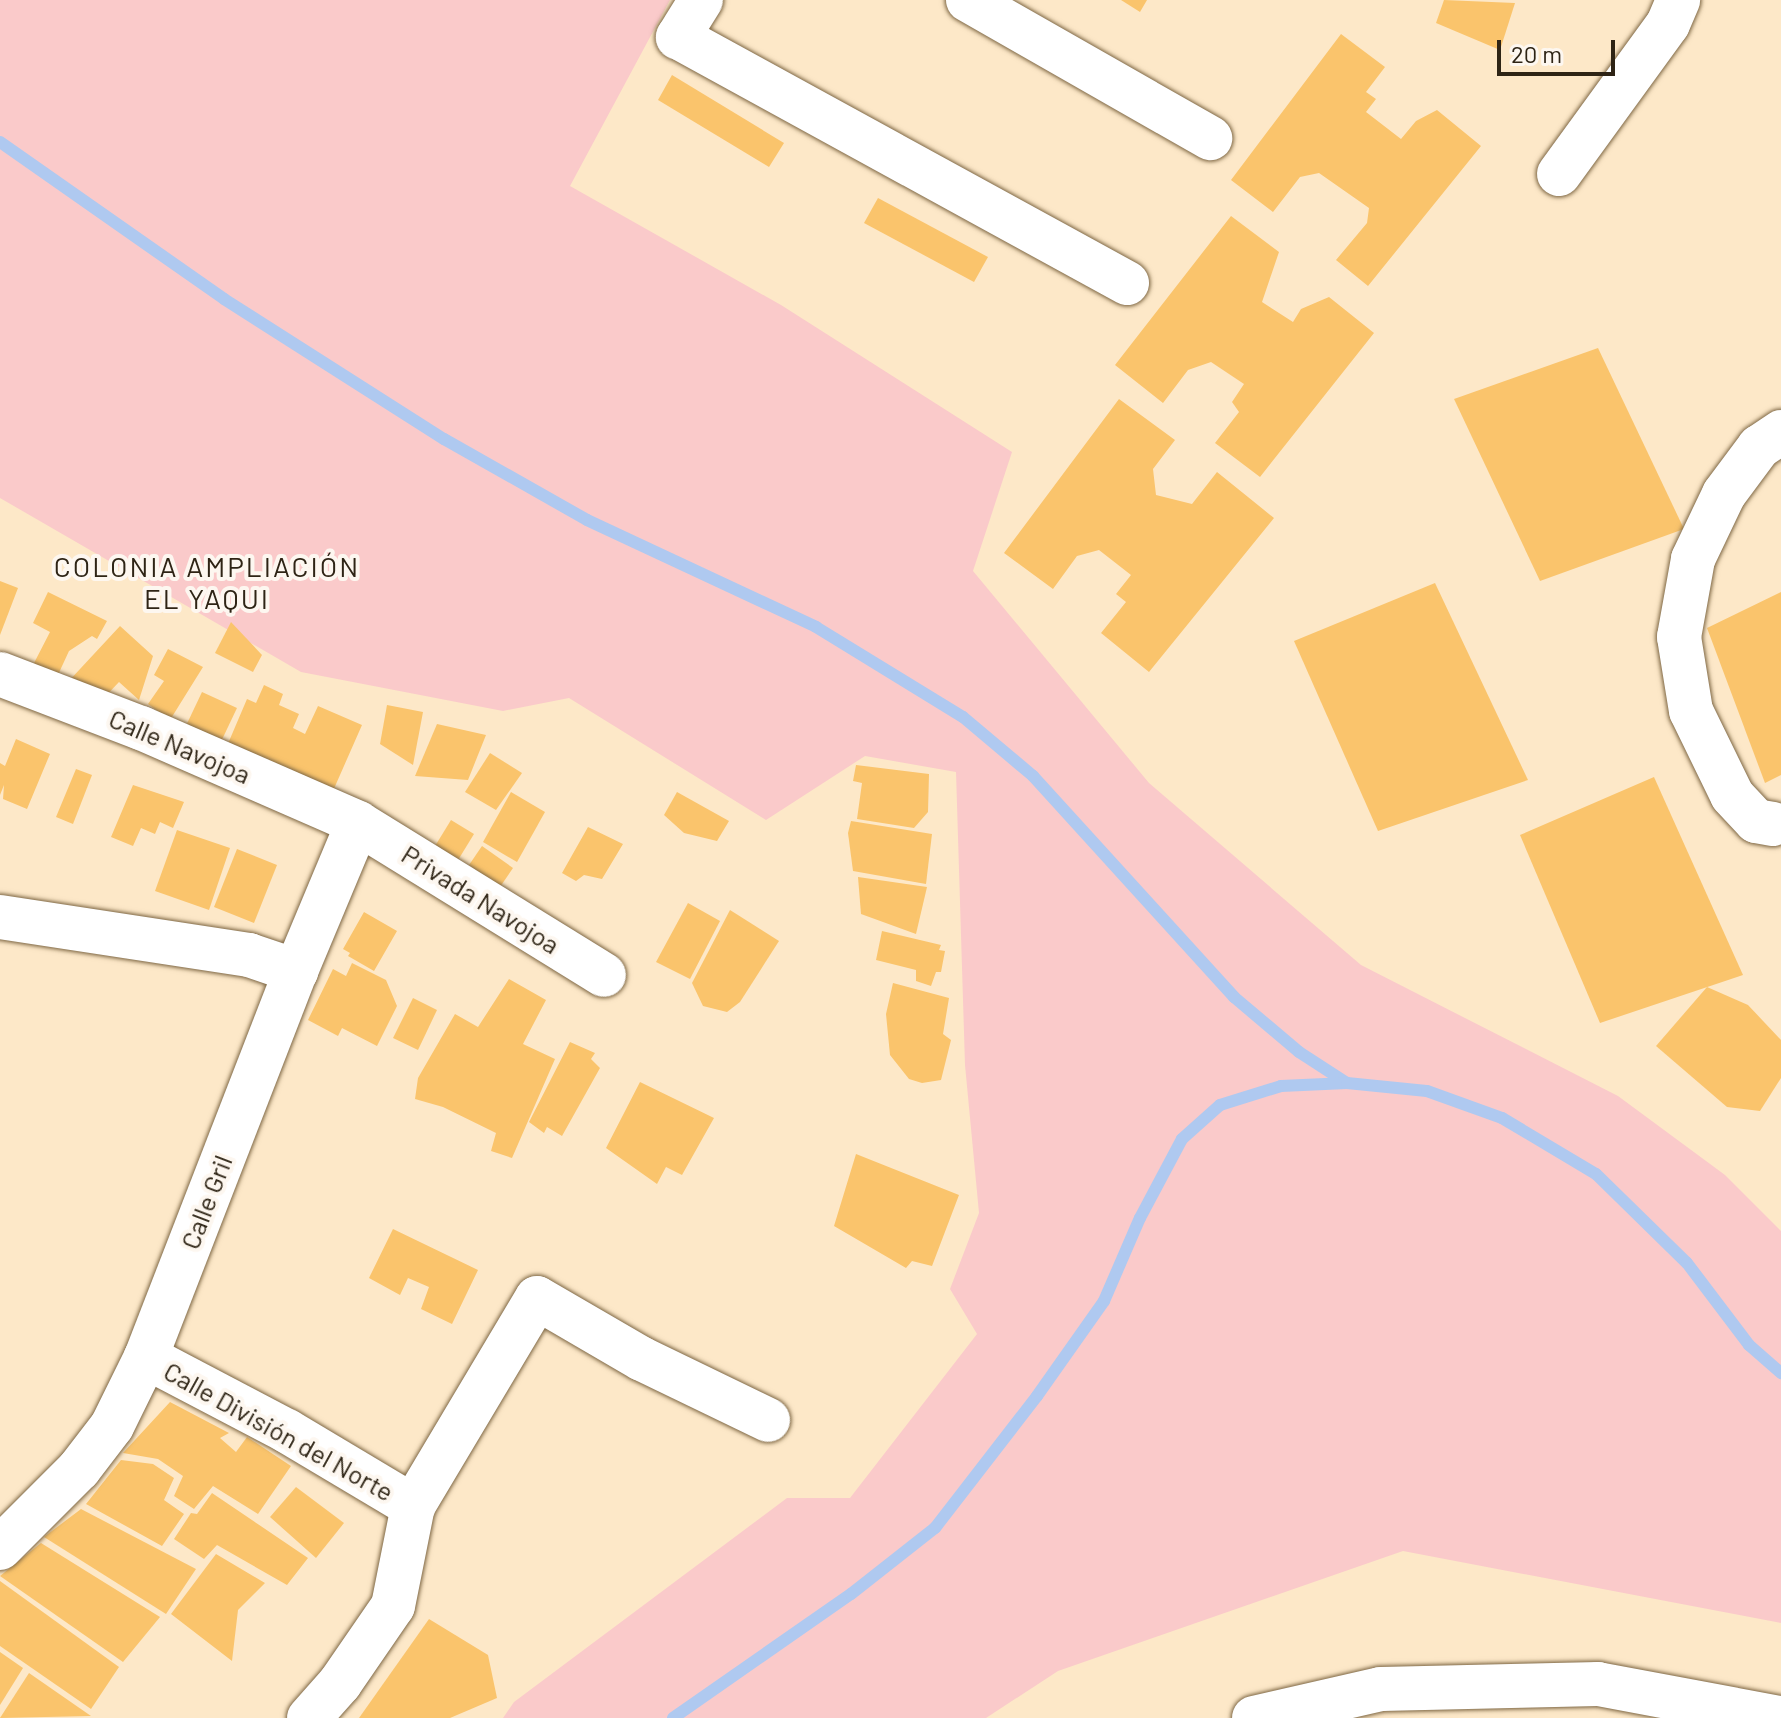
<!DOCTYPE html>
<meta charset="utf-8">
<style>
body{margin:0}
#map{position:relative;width:1781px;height:1718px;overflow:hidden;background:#fde8c8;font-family:Barlow,sans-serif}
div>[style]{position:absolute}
.green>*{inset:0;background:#facaca}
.stream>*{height:12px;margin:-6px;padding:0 6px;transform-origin:6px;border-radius:6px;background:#afc9f0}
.building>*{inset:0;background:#fac46c}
.roads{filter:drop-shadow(0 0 2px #7e6744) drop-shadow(0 0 2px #7e6744)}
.minor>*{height:44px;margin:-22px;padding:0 22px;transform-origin:22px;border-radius:22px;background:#fff}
span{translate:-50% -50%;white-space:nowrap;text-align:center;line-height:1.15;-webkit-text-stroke:8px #fdf7f0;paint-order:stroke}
.street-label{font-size:26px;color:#2e2415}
.neighbourhood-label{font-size:28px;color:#2e2415;letter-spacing:2px}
.scale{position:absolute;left:1497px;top:40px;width:118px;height:36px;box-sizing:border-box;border:4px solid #2e2415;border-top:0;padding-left:10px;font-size:24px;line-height:28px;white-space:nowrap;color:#2e2415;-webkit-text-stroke:6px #fdf7f0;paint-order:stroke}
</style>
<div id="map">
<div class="green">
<div style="clip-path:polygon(0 0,670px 0,570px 186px,781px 305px,1012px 452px,973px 571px,1149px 783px,1361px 965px,1618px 1096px,1725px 1175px,1781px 1231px,1781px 1623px,1403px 1551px,1058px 1671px,986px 1718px,503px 1718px,514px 1702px,787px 1498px,850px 1498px,977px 1334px,950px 1289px,979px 1213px,965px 1065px,956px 772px,865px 756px,766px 820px,569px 698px,503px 711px,301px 672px,0 498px)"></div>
</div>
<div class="stream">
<div style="left:0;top:142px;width:274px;rotate:35deg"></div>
<div style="left:224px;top:299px;width:261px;rotate:32.5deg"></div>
<div style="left:444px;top:439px;width:164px;rotate:29.5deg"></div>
<div style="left:587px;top:520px;width:253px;rotate:25deg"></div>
<div style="left:816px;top:627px;width:172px;rotate:31.5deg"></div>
<div style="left:963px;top:717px;width:92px;rotate:40.1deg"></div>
<div style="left:1033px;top:776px;width:299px;rotate:47.7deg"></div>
<div style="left:1234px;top:997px;width:85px;rotate:40.2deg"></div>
<div style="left:1299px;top:1052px;width:57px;rotate:32.9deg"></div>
<div style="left:673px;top:1718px;width:217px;rotate:-34.9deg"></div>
<div style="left:851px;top:1594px;width:107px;rotate:-38.2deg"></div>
<div style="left:935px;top:1528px;width:167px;rotate:-52.3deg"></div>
<div style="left:1037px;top:1396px;width:116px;rotate:-54.8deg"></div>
<div style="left:1104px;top:1301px;width:90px;rotate:-66.6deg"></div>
<div style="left:1140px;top:1218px;width:89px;rotate:-62deg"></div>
<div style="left:1182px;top:1139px;width:51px;rotate:-41.8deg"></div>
<div style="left:1220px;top:1105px;width:64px;rotate:-17.3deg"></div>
<div style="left:1281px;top:1086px;width:66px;rotate:-2.6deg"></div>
<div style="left:1347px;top:1083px;width:80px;rotate:5.7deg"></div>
<div style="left:1427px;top:1091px;width:80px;rotate:19.8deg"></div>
<div style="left:1502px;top:1118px;width:109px;rotate:30.8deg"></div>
<div style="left:1596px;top:1174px;width:127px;rotate:44.4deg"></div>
<div style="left:1687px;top:1263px;width:103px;rotate:52.9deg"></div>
<div style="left:1749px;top:1345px;width:43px;rotate:41.2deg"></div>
</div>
<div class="building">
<div style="clip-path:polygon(1121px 0,1147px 0,1140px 12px)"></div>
<div style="clip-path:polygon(1444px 0,1515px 3px,1500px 50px,1436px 23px)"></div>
<div style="clip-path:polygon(1341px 34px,1385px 67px,1366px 92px,1376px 99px,1366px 112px,1401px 139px,1416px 121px,1437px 110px,1481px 146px,1368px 286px,1336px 260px,1367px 223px,1369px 208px,1319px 173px,1300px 177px,1273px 212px,1231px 180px)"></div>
<div style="clip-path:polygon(672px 75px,784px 143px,769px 167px,658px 100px)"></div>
<div style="clip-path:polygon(878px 198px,988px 257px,974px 282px,864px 223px)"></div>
<div style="clip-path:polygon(1231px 216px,1279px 252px,1262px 302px,1293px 322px,1301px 309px,1329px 297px,1374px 333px,1260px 477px,1215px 443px,1239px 412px,1232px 402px,1244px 384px,1211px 362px,1188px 370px,1163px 403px,1115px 365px)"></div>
<div style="clip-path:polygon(1598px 348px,1684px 529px,1540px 581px,1454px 399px)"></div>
<div style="clip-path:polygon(1119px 399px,1175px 440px,1153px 469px,1156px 495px,1192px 504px,1217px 472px,1274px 518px,1149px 672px,1101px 633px,1126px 602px,1116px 594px,1131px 575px,1099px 550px,1077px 556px,1053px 589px,1004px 553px)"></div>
<div style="clip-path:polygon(0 581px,18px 588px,0 635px)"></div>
<div style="clip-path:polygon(1435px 583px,1528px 780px,1378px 831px,1294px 641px)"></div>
<div style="clip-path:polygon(48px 592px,107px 621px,97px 639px,92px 636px,69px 651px,57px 677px,33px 665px,50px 632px,33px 623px)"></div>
<div style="clip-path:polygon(1781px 592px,1781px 775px,1765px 783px,1707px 628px)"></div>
<div style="clip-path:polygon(231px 622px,262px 655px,253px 672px,215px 653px)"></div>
<div style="clip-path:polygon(120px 626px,153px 656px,139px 700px,119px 682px,100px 702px,67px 683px)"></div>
<div style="clip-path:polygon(168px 649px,203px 667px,170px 720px,148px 704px,164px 681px,154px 675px)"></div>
<div style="clip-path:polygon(264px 685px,283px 694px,279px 705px,299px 714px,293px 728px,305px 734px,318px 706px,362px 725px,329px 800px,224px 753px,247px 699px,256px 703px)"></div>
<div style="clip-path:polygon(202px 692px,237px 708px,218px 748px,183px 732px)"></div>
<div style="clip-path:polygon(387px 705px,423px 712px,413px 765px,380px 744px)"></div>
<div style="clip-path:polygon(437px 724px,486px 735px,468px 780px,415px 776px)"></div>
<div style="clip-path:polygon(16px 739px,50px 754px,27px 809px,3px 799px,4px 785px,0 795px,0 763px,5px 766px)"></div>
<div style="clip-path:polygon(490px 753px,522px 773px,496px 810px,465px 792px)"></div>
<div style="clip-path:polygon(856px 765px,929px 774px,928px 812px,914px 828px,857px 819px,862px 783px,853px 781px)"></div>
<div style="clip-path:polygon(76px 769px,92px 775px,73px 824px,56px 817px)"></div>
<div style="clip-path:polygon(1654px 777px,1743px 975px,1600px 1023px,1520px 835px)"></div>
<div style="clip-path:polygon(133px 785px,184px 802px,173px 828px,160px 822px,155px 834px,141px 828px,133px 846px,111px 837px)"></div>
<div style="clip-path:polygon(511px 792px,545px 812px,517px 862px,483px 842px)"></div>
<div style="clip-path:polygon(677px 792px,729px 821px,717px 841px,684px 833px,664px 815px)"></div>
<div style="clip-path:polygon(451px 820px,474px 834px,455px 865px,432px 851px)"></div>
<div style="clip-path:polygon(851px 821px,932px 834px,926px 884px,853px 871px,848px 833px)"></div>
<div style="clip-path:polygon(588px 827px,623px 844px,602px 879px,584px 875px,576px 881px,562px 873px)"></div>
<div style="clip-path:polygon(177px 830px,230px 848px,209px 910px,155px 891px)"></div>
<div style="clip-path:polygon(482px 846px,513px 868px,500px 887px,469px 865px)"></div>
<div style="clip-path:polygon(237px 849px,277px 865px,254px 923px,214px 907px)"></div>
<div style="clip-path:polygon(858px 877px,927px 887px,916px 934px,861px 914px)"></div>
<div style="clip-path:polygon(688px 903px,720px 921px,690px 979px,656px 962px)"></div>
<div style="clip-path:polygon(730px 910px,779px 941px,740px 1002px,727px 1012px,703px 1006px,692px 983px)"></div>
<div style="clip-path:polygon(364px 912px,397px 931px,374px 971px,348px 956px,350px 953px,343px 949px)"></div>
<div style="clip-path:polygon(882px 931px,941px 945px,939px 950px,945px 951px,941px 972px,936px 972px,931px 986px,916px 981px,916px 970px,876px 960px)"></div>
<div style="clip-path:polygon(352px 963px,386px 980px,397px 1006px,377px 1046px,342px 1028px,338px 1036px,308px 1020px,333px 969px,346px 976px)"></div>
<div style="clip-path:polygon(509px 979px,546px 1000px,523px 1044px,555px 1059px,512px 1158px,491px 1151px,496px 1133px,443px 1107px,415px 1099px,418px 1078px,455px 1014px,478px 1027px)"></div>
<div style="clip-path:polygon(893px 983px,949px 998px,943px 1034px,951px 1040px,941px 1080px,922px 1083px,909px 1079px,890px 1055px,886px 1014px)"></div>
<div style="clip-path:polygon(1707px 987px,1748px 1005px,1781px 1040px,1781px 1078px,1760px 1111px,1727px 1107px,1656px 1046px)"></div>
<div style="clip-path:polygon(413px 998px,437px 1010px,418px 1050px,393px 1038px)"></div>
<div style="clip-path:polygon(570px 1042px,595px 1053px,591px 1059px,600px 1068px,562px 1136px,547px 1127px,544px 1133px,529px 1122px)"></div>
<div style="clip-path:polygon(640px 1082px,714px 1118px,682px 1175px,666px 1167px,657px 1184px,606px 1148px)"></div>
<div style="clip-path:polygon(856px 1154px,959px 1195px,932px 1266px,912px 1261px,906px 1268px,834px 1226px)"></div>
<div style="clip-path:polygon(393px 1229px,478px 1270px,452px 1324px,421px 1309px,429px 1287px,408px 1278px,400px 1295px,369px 1278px)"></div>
<div style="clip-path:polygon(170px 1402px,229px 1433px,220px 1438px,236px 1452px,247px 1437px,291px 1466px,258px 1514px,213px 1486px,194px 1509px,174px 1496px,183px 1476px,158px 1459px,123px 1453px)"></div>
<div style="clip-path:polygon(121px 1460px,153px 1464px,174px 1478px,164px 1500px,184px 1514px,162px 1546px,86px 1504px)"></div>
<div style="clip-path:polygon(296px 1487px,344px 1523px,316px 1558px,270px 1517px)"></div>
<div style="clip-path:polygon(212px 1493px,308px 1558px,287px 1585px,217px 1545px,204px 1559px,174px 1539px,191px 1513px,197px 1514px)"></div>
<div style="clip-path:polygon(81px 1509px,196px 1569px,166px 1614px,44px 1537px)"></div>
<div style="clip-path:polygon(41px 1543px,160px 1617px,123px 1662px,0 1576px)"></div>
<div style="clip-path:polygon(216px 1554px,265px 1583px,238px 1610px,232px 1661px,171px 1614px)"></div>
<div style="clip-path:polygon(0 1581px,119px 1667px,91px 1709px,0 1646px)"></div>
<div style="clip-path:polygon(429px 1619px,488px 1655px,497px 1698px,450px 1718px,359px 1718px)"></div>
<div style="clip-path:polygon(0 1652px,23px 1668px,0 1705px)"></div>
<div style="clip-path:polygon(29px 1673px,91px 1716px,0 1718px)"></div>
</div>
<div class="roads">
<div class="minor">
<div style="left:701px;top:0;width:44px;rotate:121.9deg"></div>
<div style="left:678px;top:37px;width:512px;rotate:28.72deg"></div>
<div style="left:968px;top:0;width:279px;rotate:29.7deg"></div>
<div style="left:1559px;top:174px;width:185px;rotate:-54deg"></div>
<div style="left:1668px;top:24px;width:26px;rotate:-67deg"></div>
<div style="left:0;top:674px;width:151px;rotate:21deg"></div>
<div style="left:141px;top:728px;width:237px;rotate:23.6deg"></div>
<div style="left:358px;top:823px;width:289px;rotate:31.7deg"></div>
<div style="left:1773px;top:824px;width:17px;rotate:-170deg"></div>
<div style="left:1756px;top:821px;width:35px;rotate:-133deg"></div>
<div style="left:1732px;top:795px;width:93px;rotate:-116deg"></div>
<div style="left:1691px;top:711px;width:75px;rotate:-99.2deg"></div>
<div style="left:1679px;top:637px;width:79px;rotate:-79.8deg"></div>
<div style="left:1693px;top:559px;width:72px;rotate:-64.5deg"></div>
<div style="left:1724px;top:494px;width:59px;rotate:-53.3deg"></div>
<div style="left:1759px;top:447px;width:27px;rotate:-34deg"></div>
<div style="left:0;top:917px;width:252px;rotate:8.7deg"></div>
<div style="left:249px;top:955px;width:50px;rotate:18.8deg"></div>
<div style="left:146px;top:1357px;width:159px;rotate:27.7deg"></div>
<div style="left:287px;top:1431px;width:147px;rotate:30.8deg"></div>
<div style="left:0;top:1548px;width:112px;rotate:-45deg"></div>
<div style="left:79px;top:1469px;width:54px;rotate:-52.5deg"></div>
<div style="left:112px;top:1426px;width:77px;rotate:-63.8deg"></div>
<div style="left:146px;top:1357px;width:414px;rotate:-68.8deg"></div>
<div style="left:296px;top:971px;width:160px;rotate:-67.3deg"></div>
<div style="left:309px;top:1718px;width:47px;rotate:-48.5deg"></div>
<div style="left:340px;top:1683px;width:93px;rotate:-55.5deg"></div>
<div style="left:393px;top:1606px;width:102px;rotate:-78.7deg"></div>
<div style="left:413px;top:1506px;width:242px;rotate:-59.2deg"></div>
<div style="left:537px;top:1298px;width:121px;rotate:30.2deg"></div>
<div style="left:642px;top:1359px;width:140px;rotate:25.8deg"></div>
<div style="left:1254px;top:1718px;width:130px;rotate:-12.9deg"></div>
<div style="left:1381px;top:1689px;width:217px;rotate:-1.3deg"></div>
<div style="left:1598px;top:1684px;width:185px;rotate:10.6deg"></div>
</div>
</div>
<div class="street-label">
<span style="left:180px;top:746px;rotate:23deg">Calle Navojoa</span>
<span style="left:481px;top:899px;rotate:32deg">Privada Navojoa</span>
<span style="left:206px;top:1202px;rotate:-69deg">Calle Gril</span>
<span style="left:279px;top:1431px;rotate:29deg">Calle División del Norte</span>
</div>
<div class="neighbourhood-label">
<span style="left:207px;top:582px">COLONIA AMPLIACIÓN<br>EL YAQUI</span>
</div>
<div class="scale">20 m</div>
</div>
